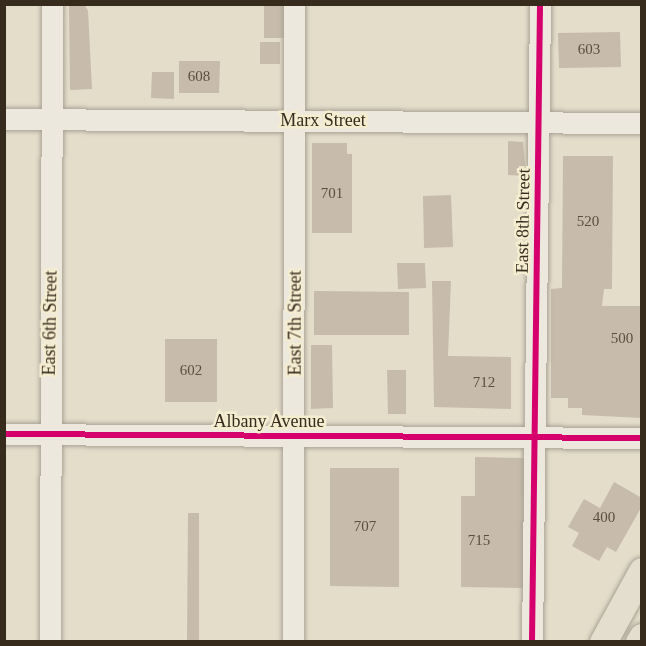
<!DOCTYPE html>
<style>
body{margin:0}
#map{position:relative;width:646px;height:646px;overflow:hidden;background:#e4ddca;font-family:"Times New Roman",serif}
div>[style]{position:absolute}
.building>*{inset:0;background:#c7bbab}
.roads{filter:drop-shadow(0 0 2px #a9a294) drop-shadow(0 0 2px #a9a294)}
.minor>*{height:21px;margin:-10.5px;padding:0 10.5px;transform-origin:10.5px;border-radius:10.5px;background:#ece8dd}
.major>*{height:27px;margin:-13.5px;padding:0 13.5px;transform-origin:13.5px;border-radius:13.5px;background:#e3dece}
.cycleway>*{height:6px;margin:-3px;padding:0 3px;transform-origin:3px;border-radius:3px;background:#d6006c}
span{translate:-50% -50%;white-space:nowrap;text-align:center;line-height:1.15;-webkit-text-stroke:5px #f5edd0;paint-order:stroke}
.number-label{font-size:15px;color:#5b4f40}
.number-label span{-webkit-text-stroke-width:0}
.street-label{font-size:18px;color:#372b1d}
.frame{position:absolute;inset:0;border:6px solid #372b1d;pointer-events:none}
</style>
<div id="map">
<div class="building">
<div style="clip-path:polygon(69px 4px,84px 4px,88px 11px,92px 89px,70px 90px)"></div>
<div style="clip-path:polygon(264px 4px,285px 4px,286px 38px,264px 38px)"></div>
<div style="clip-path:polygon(620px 32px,621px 67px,559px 68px,558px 33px)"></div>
<div style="clip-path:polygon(260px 42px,280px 42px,280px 64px,260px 64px)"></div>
<div style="clip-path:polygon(179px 61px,220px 61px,219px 93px,179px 93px)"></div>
<div style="clip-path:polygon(152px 72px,174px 72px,174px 99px,151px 98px)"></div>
<div style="clip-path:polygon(508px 141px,523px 142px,526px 176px,508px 175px)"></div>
<div style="clip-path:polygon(312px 143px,347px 143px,347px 154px,352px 154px,352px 233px,312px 233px)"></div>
<div style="clip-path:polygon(563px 156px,613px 156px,612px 289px,604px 289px,602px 306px,642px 306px,642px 418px,582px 415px,582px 408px,568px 408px,568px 398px,551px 398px,551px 289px,562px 288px)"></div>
<div style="clip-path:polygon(451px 195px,453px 247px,424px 248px,423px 196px)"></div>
<div style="clip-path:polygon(397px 263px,425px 263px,426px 288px,398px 289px)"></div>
<div style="clip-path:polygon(432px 281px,451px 281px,448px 356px,511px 357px,511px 409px,434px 407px)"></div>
<div style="clip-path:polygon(314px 291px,409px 292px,409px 335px,314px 335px)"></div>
<div style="clip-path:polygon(165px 339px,217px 339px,217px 402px,165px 402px)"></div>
<div style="clip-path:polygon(311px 345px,332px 345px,333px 408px,311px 409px)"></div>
<div style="clip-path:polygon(387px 370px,406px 370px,406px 414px,388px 414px)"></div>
<div style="clip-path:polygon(475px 457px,524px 458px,523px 588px,461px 587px,461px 496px,475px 496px)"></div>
<div style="clip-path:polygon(330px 468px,399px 468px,399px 587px,330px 586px)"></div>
<div style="clip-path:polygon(614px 482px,642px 498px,642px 506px,616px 552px,607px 547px,599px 561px,572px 546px,579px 533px,568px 527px,584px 499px,600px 508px)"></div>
<div style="clip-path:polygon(188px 513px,199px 513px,199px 642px,187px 642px)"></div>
</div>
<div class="roads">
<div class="minor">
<div style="left:4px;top:119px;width:638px;rotate:0.36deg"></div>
<div style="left:4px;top:434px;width:638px;rotate:0.36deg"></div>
<div style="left:50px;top:642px;width:638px;rotate:-89.82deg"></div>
<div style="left:293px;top:642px;width:638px;rotate:-89.91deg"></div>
<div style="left:532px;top:642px;width:638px;rotate:-89.28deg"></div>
</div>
<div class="major">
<div style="left:603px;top:642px;width:81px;rotate:-61.2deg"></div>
<div style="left:639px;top:642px;width:6px;rotate:-59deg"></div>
</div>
</div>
<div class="cycleway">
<div style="left:4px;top:434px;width:638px;rotate:0.36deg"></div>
<div style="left:532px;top:642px;width:638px;rotate:-89.28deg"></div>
</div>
<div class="number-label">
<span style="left:589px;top:50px">603</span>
<span style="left:199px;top:77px">608</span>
<span style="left:332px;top:194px">701</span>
<span style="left:588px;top:222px">520</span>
<span style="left:622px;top:339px">500</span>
<span style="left:191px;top:371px">602</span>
<span style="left:484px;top:383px">712</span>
<span style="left:604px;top:518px">400</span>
<span style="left:365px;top:527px">707</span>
<span style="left:479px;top:541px">715</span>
</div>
<div class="street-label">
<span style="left:323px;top:120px">Marx Street</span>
<span style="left:523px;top:221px;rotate:-89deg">East 8th Street</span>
<span style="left:50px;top:323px;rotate:-89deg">East 6th Street</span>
<span style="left:295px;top:323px;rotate:-90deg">East 7th Street</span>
<span style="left:269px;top:421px">Albany Avenue</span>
</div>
<div class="frame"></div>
</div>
